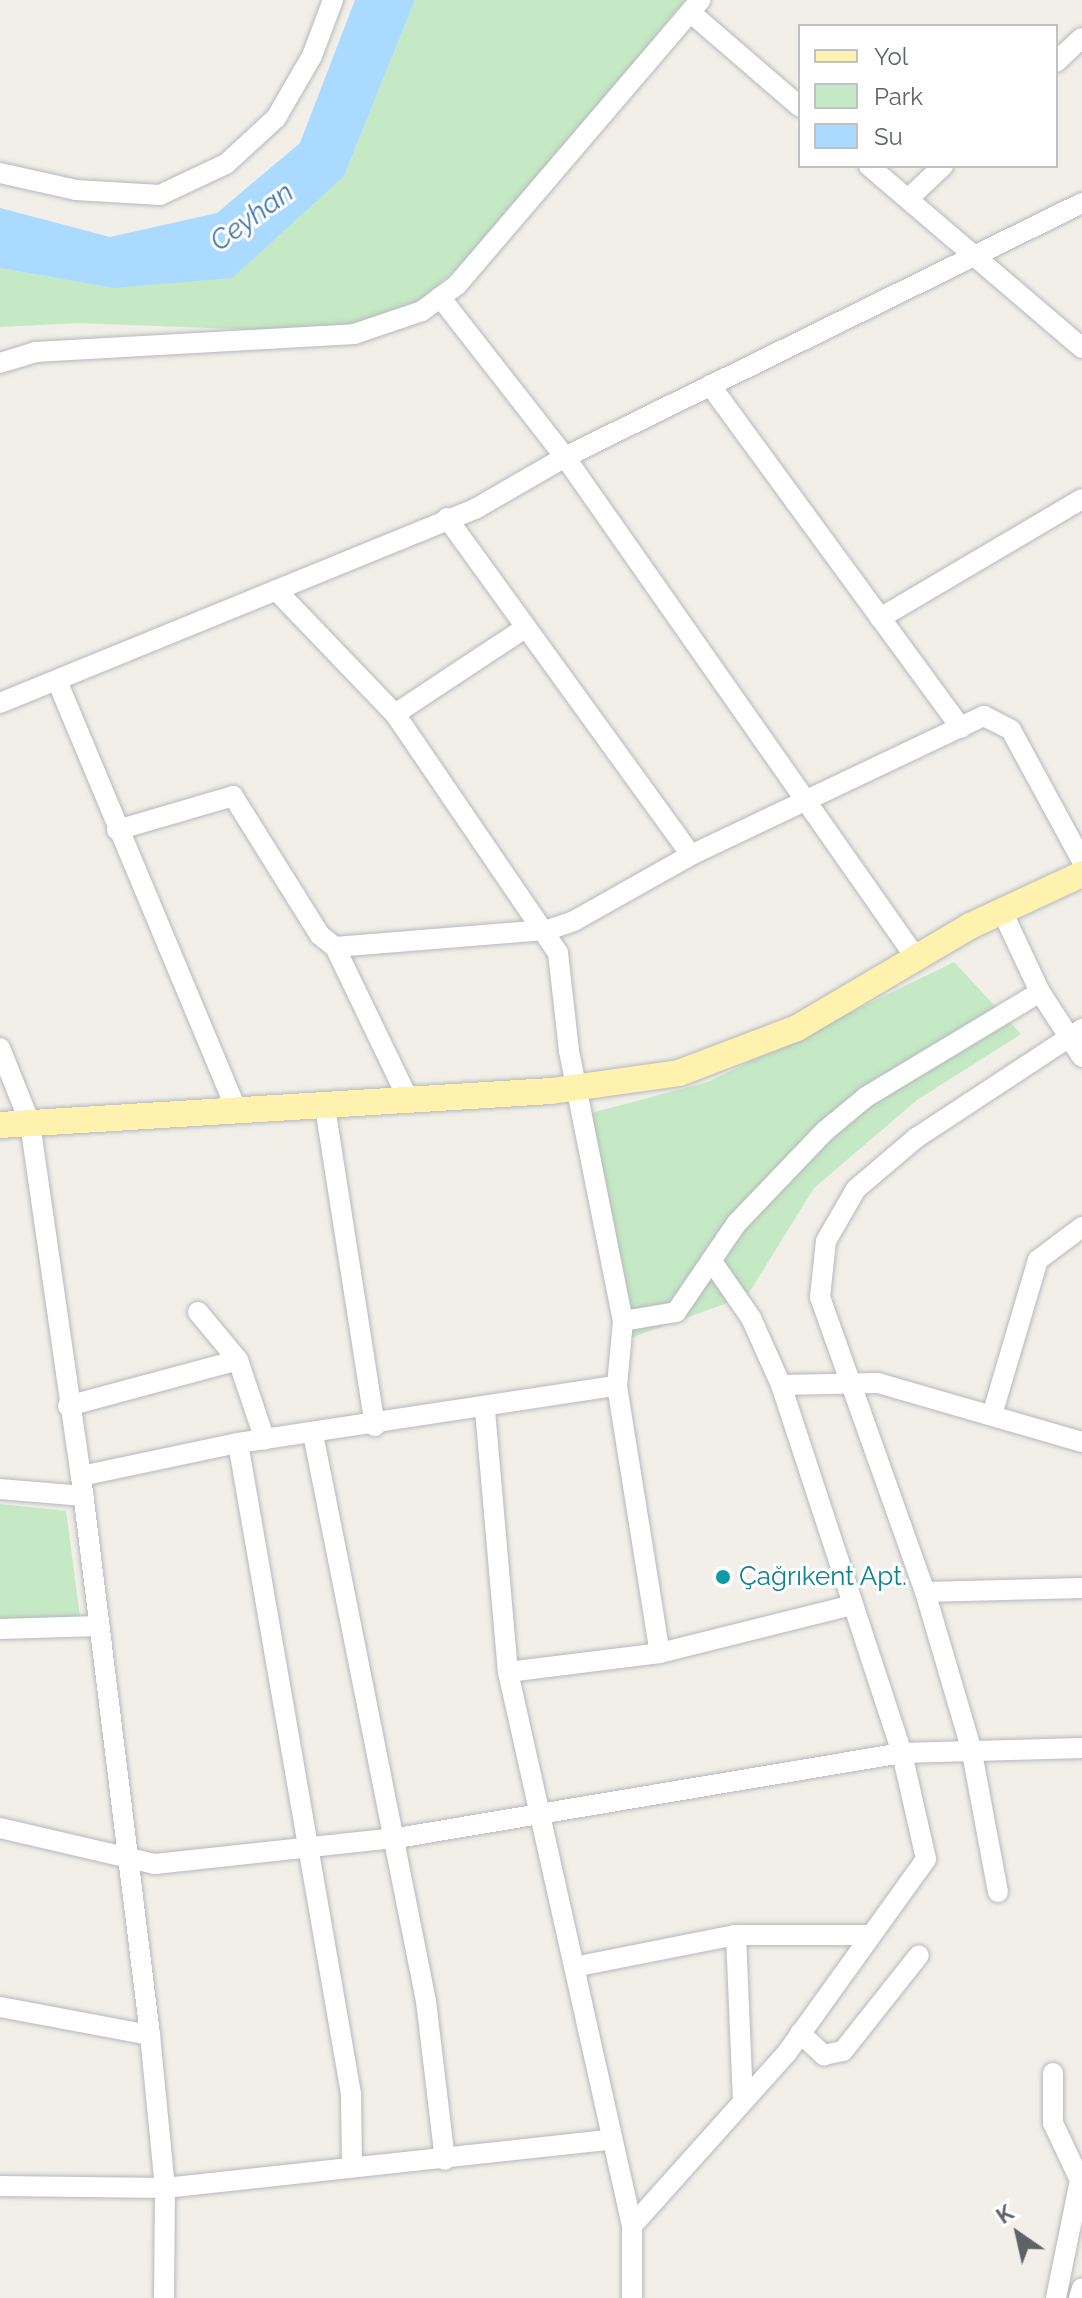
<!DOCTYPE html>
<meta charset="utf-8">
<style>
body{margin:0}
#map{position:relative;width:1082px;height:2298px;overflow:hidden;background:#f1efe8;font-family:Raleway,sans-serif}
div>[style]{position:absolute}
.green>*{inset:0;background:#c5e8c5}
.water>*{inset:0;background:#aadaff}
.roads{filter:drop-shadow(0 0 2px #b5b8bc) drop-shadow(0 0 2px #b5b8bc)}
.minor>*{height:20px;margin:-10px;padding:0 10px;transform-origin:10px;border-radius:10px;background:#fff}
.major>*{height:26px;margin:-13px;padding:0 13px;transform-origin:13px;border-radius:13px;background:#fff2af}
.dots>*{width:22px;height:22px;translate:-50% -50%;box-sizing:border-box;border:4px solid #fff;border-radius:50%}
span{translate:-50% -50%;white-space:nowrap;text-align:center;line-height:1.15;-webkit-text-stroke:6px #fff;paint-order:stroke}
.culture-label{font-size:26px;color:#0d838f}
.left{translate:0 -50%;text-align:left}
.water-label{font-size:28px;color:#4174aa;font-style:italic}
.legend{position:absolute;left:798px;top:24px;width:260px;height:144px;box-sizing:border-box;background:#fff;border:2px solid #bfc1c3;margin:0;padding:10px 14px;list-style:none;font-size:24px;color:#5f6368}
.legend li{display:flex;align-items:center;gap:16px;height:40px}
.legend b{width:40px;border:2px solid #bfc1c3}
.north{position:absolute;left:978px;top:2194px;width:80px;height:80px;-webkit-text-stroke:6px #fff;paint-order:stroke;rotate:326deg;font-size:22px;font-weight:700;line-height:32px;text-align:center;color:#5f6368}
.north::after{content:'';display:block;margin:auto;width:28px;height:36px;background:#5f6368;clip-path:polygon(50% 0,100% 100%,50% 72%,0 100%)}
</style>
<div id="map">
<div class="green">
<div style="clip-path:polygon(415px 0,685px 0,484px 245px,424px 297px,383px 321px,292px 331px,77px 323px,0 327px,0 268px,114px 288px,344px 176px)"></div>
<div style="clip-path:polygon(954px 962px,1021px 1034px,917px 1100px,814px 1188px,747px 1296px,630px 1338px,584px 1115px,708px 1082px)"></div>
<div style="clip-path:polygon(0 1504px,66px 1511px,80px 1617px,0 1622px)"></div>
</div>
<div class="water">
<div style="clip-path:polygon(355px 0,415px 0,344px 176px,232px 278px,113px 288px,0 268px,0 208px,110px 237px,217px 213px,300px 143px)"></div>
</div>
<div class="roads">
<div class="minor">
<div style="left:690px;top:12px;width:145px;rotate:40.8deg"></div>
<div style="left:1056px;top:62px;width:35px;rotate:-43deg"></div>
<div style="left:869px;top:166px;width:280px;rotate:40.5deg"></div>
<div style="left:0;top:173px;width:78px;rotate:12.6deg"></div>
<div style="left:76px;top:190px;width:84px;rotate:3.4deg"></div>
<div style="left:160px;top:195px;width:73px;rotate:-25.2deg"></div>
<div style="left:226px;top:164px;width:68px;rotate:-42.6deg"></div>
<div style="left:276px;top:118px;width:72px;rotate:-59.9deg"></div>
<div style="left:312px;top:56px;width:60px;rotate:-69.4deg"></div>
<div style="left:908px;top:199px;width:48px;rotate:-43.3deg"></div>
<div style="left:440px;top:297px;width:203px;rotate:52deg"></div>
<div style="left:565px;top:457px;width:612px;rotate:54.98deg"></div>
<div style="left:0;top:363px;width:37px;rotate:-17deg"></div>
<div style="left:35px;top:352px;width:320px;rotate:-3.2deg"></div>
<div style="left:354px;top:334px;width:72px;rotate:-18.7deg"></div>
<div style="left:422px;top:311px;width:44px;rotate:-36.6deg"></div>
<div style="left:457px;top:285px;width:375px;rotate:-49.5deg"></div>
<div style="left:710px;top:385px;width:425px;rotate:53.8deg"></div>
<div style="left:447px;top:518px;width:416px;rotate:54.1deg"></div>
<div style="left:276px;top:590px;width:172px;rotate:46.2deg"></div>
<div style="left:395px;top:714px;width:289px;rotate:55.7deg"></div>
<div style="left:558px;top:953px;width:99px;rotate:83.6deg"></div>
<div style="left:569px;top:1051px;width:275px;rotate:78.7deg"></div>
<div style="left:623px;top:1321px;width:65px;rotate:95.3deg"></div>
<div style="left:617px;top:1386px;width:270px;rotate:80.9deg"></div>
<div style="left:880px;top:618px;width:234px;rotate:-30.5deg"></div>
<div style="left:58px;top:683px;width:461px;rotate:67.3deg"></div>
<div style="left:0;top:703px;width:513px;rotate:-22.22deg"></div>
<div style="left:475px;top:509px;width:104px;rotate:-30deg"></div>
<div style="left:565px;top:457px;width:576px;rotate:-26.16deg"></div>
<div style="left:395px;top:714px;width:156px;rotate:-33.5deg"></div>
<div style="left:117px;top:830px;width:121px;rotate:-16.3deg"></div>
<div style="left:233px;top:796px;width:164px;rotate:58deg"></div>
<div style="left:320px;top:935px;width:19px;rotate:39deg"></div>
<div style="left:335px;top:947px;width:171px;rotate:64.3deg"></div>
<div style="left:1002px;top:911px;width:89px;rotate:64.9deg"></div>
<div style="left:1040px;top:992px;width:77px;rotate:57.1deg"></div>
<div style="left:335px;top:947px;width:214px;rotate:-4.6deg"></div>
<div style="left:548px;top:930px;width:28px;rotate:-19deg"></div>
<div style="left:574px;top:921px;width:134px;rotate:-29.4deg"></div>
<div style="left:691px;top:855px;width:324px;rotate:-25.4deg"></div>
<div style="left:984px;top:716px;width:30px;rotate:27deg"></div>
<div style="left:1011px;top:730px;width:149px;rotate:61.5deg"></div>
<div style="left:0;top:1048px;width:81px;rotate:68.2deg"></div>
<div style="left:30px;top:1123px;width:357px;rotate:81.8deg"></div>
<div style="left:81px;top:1476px;width:563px;rotate:82.96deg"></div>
<div style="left:150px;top:2035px;width:154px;rotate:84.4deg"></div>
<div style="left:165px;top:2188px;width:110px;rotate:90.5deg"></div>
<div style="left:325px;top:1107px;width:323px;rotate:81.1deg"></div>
<div style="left:198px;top:1312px;width:62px;rotate:50.2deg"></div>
<div style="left:238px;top:1360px;width:84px;rotate:71.4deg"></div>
<div style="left:623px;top:1321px;width:54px;rotate:-9.6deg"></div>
<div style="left:676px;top:1312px;width:107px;rotate:-55.7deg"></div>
<div style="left:736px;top:1224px;width:129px;rotate:-46.3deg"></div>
<div style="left:825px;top:1131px;width:53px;rotate:-39.7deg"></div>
<div style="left:866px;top:1097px;width:203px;rotate:-31.1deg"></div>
<div style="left:781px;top:1385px;width:97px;rotate:-1.2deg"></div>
<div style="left:878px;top:1383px;width:212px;rotate:16.1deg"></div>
<div style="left:68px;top:1406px;width:176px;rotate:-15.1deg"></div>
<div style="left:485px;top:1410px;width:263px;rotate:85deg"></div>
<div style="left:508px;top:1672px;width:568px;rotate:77.38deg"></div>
<div style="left:632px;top:2226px;width:72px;rotate:90deg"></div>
<div style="left:992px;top:1415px;width:162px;rotate:-73.5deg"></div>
<div style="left:1038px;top:1260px;width:55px;rotate:-36.9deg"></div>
<div style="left:313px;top:1434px;width:578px;rotate:78.73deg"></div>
<div style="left:426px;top:2001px;width:160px;rotate:83.2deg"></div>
<div style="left:238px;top:1443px;width:661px;rotate:80.15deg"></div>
<div style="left:351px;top:2094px;width:71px;rotate:89.2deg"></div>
<div style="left:81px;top:1476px;width:160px;rotate:-11.9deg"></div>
<div style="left:238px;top:1443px;width:383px;rotate:-8.6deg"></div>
<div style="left:0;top:1489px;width:84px;rotate:4.8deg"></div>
<div style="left:925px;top:1592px;width:157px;rotate:-1.5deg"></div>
<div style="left:0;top:1629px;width:99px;rotate:-1.7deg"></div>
<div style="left:508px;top:1672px;width:153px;rotate:-7.1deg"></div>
<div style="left:660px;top:1653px;width:194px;rotate:-14deg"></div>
<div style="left:0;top:1828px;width:159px;rotate:13.1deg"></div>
<div style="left:155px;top:1864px;width:249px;rotate:-6.2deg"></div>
<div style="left:403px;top:1837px;width:506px;rotate:-9.56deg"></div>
<div style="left:902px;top:1753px;width:180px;rotate:-1.6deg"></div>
<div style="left:998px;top:1892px;width:147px;rotate:-100.6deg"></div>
<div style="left:971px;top:1748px;width:163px;rotate:-106.4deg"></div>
<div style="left:925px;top:1592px;width:313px;rotate:-109.6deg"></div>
<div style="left:820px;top:1297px;width:56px;rotate:-83.9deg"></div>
<div style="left:826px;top:1241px;width:60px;rotate:-60deg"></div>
<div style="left:856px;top:1189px;width:79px;rotate:-40.4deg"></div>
<div style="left:916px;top:1138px;width:199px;rotate:-33.3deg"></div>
<div style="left:736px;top:1935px;width:164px;rotate:87.6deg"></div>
<div style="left:579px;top:1966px;width:160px;rotate:-11.2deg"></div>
<div style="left:736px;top:1935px;width:135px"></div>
<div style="left:0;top:2007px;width:153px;rotate:10.6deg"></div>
<div style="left:800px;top:2033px;width:33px;rotate:43deg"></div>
<div style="left:824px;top:2055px;width:19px;rotate:-12deg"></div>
<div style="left:843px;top:2051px;width:122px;rotate:-51.6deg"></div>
<div style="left:1053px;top:2073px;width:50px;rotate:90deg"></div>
<div style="left:1053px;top:2123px;width:63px;rotate:64.7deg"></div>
<div style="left:1080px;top:2180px;width:120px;rotate:101.5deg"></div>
<div style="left:0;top:2186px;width:165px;rotate:0.7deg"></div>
<div style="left:165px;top:2188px;width:447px;rotate:-6.2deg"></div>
<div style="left:632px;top:2226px;width:231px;rotate:-48.2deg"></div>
<div style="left:786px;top:2054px;width:240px;rotate:-54.3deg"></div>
<div style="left:926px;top:1859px;width:109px;rotate:-102.8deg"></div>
<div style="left:902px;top:1753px;width:387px;rotate:-108.2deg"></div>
<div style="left:781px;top:1385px;width:73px;rotate:-114.1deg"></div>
<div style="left:751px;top:1318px;width:70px;rotate:-124.6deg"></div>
<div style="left:1079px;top:2298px;width:10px;rotate:-73deg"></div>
</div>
<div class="major">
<div style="left:0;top:1125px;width:552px;rotate:-3.53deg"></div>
<div style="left:551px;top:1091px;width:129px;rotate:-8deg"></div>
<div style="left:679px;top:1073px;width:126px;rotate:-20.9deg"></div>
<div style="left:797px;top:1028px;width:201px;rotate:-30.5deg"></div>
<div style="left:970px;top:926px;width:123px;rotate:-24.9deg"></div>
</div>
</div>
<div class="dots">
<div style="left:723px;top:1577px;background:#0f9aa8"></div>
</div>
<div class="culture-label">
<span class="left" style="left:739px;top:1577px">Çağrıkent Apt.</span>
</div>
<div class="water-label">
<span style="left:252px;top:217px;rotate:-36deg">Ceyhan</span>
</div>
<ul class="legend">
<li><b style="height:10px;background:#fff2af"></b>Yol</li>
<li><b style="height:22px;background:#c5e8c5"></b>Park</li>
<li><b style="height:22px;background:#aadaff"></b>Su</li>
</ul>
<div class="north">K</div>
</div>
